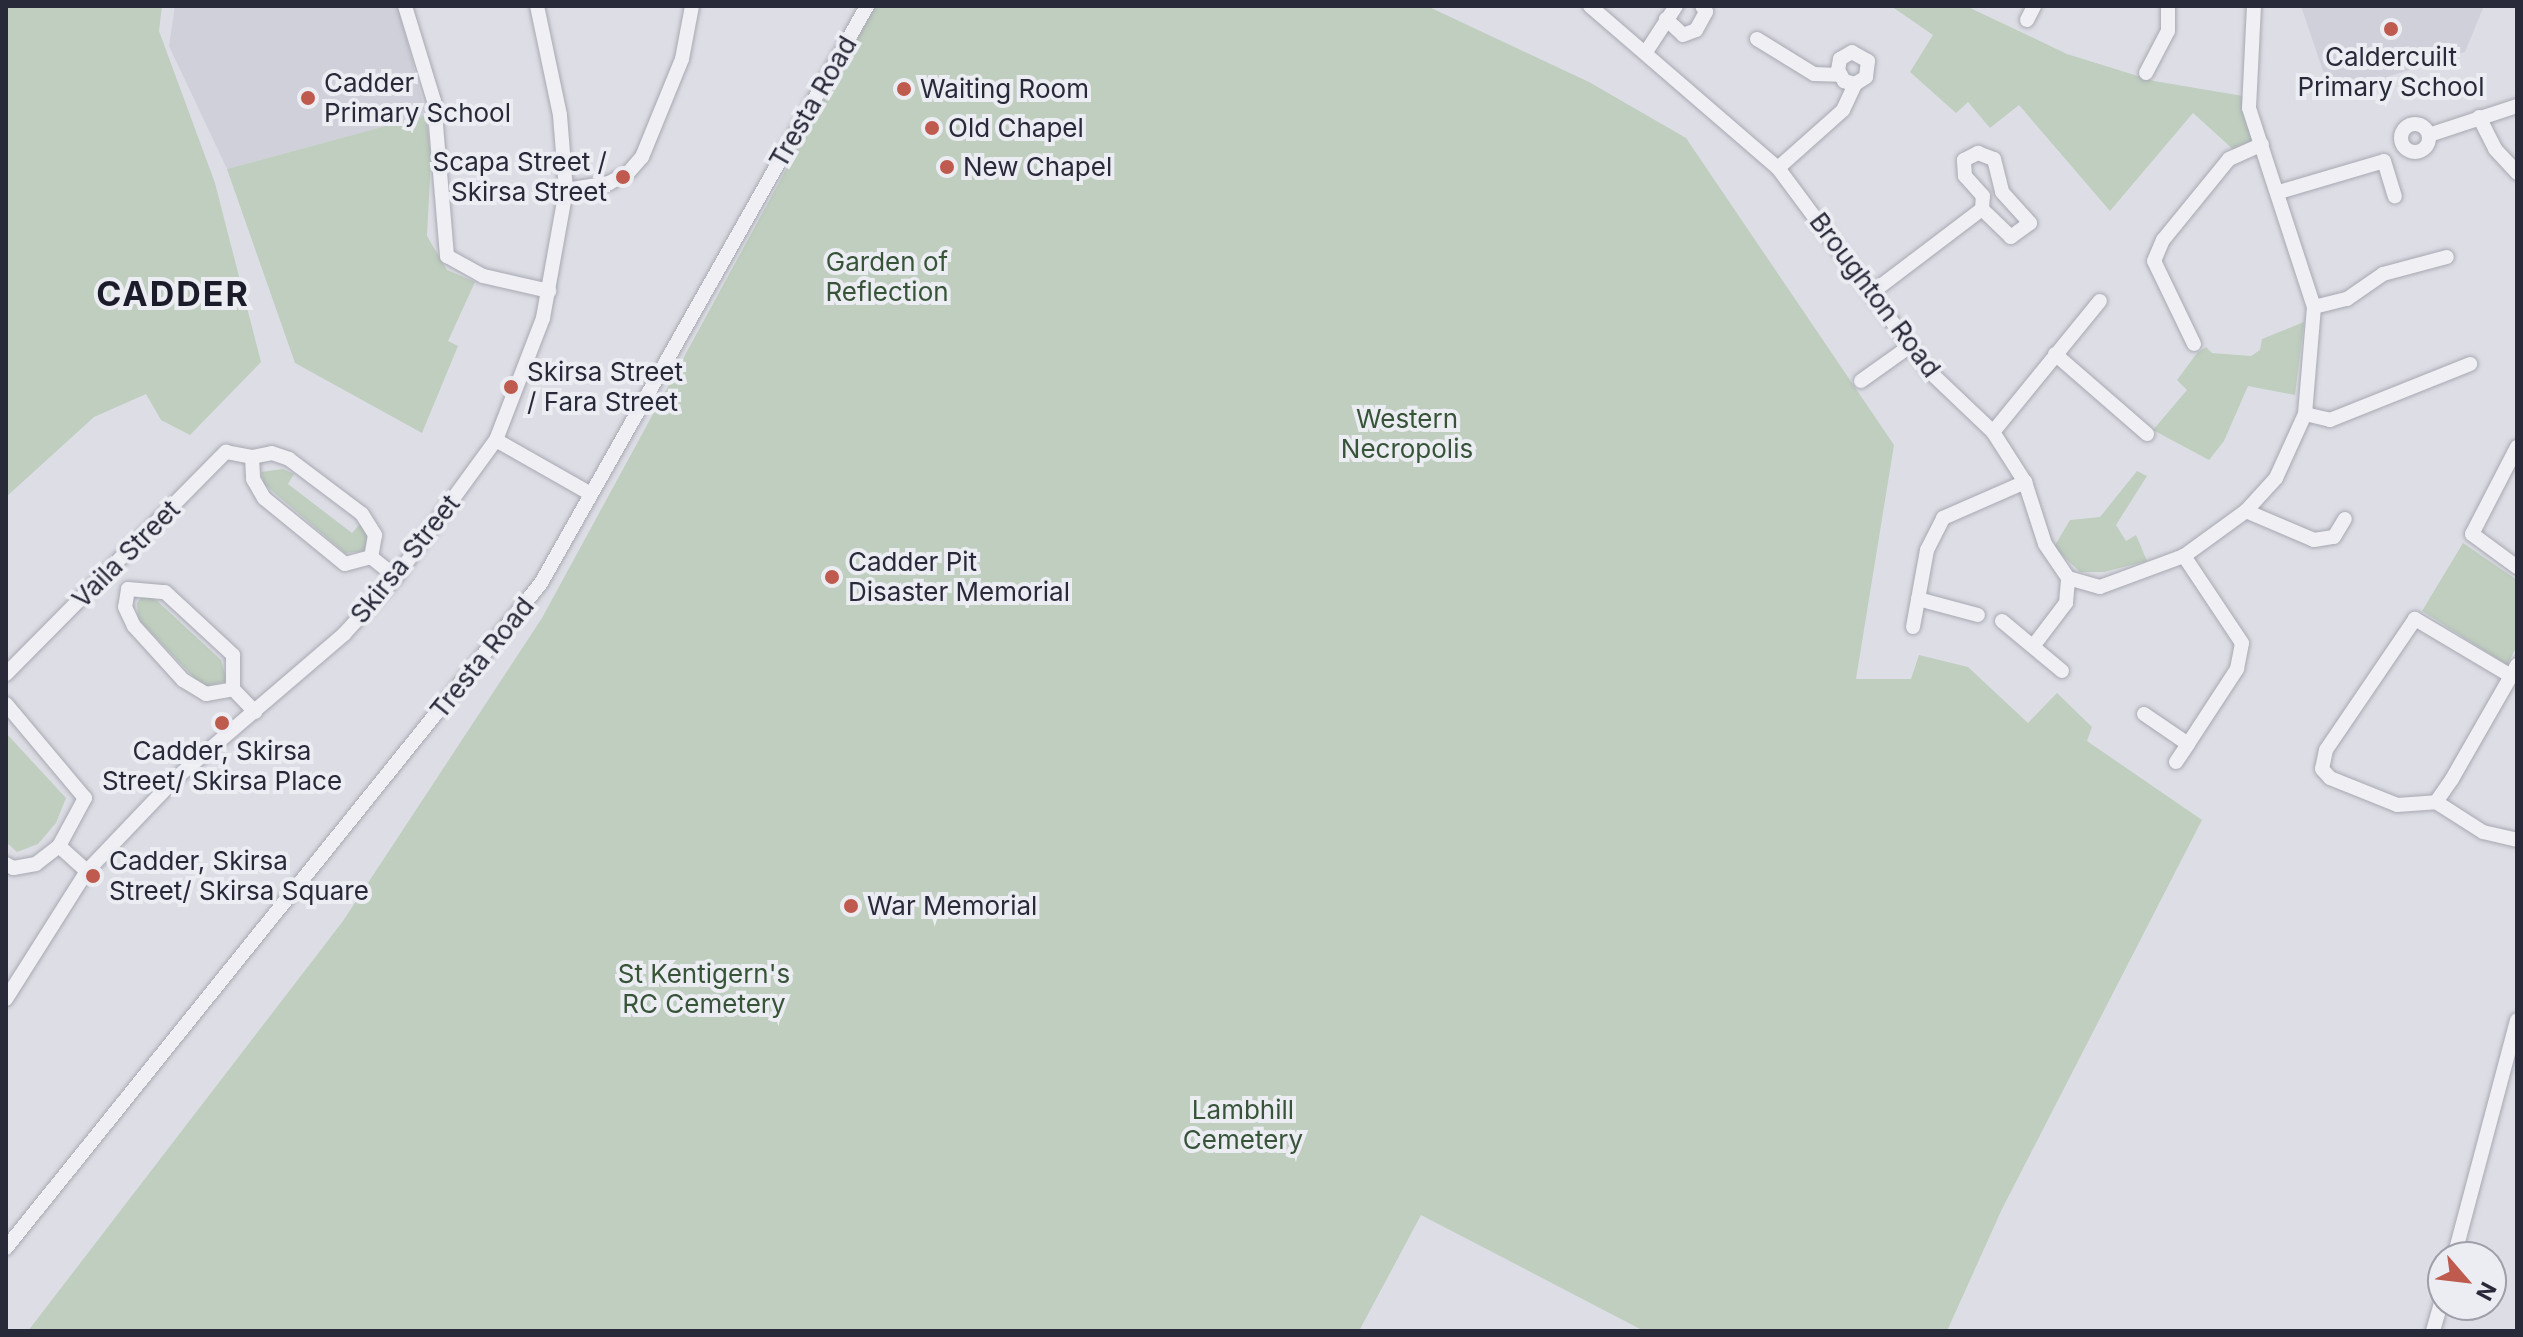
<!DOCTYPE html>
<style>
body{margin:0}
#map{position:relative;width:2523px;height:1337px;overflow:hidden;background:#dddee5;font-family:Inter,sans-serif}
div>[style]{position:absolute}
.built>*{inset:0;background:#cfd0da}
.green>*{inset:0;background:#bfcebf}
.roads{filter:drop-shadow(0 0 2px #a7a8b2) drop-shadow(0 0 2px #a7a8b2)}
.minor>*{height:14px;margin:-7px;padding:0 7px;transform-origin:7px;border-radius:7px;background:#efeff4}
.minor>.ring{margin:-7px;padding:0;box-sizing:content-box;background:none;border:14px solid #efeff4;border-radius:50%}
.dots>*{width:22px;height:22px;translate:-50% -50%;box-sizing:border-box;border:4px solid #ecedf3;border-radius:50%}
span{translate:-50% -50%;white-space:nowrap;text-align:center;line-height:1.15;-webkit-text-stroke:8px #ecedf3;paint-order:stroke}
.poi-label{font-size:26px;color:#282a3a}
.left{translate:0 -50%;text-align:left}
.right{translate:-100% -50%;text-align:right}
.street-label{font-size:26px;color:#282a3a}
.park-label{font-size:26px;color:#375439}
.district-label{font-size:34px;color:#1a1c2a;font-weight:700;letter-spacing:2px}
.frame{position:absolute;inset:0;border:8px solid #282a3a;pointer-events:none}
.north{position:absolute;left:2427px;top:1241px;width:80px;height:80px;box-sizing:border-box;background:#ecedf3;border:2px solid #9e9fa9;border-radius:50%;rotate:118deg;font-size:22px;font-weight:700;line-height:32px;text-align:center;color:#282a3a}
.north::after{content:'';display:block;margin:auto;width:28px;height:36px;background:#be5a4e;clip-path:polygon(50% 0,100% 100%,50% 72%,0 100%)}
</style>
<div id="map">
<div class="built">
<div style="clip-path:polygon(175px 6px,398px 6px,426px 115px,227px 169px,169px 46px)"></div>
<div style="clip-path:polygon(2301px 6px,2484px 6px,2465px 52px,2353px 88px,2323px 71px)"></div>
</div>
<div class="green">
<div style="clip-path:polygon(6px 6px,162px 6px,159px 31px,215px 183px,261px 362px,190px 435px,161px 420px,146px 394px,94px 417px,6px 497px)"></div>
<div style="clip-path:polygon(875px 6px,1427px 6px,1589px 82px,1686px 138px,1894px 445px,1856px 679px,1911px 679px,1919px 655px,1968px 667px,2028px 723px,2057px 693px,2092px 727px,2087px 741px,2202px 820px,2002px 1209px,1947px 1331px,1644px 1331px,1421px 1215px,1359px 1331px,28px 1331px,343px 921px,542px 618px)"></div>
<div style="clip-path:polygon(1891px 6px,1966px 6px,2067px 54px,2154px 81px,2243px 96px,2256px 141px,2235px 151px,2193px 113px,2110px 211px,2019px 105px,1990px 128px,1968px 102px,1956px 113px,1910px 72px,1933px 35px)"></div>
<div style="clip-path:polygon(426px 115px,431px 159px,427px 236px,447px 270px,475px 282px,448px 341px,458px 346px,422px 433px,295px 363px,227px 169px)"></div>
<div style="clip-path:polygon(2304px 322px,2295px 395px,2248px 386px,2224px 441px,2209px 460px,2153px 430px,2187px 390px,2177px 380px,2197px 353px,2206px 347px,2212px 353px,2251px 356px,2260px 350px,2262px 339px)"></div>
<div style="clip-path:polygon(283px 469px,294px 474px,288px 484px,352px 533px,360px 524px,369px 532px,366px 551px,345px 553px,264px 484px,261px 472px)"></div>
<div style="clip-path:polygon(2137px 471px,2147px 476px,2116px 525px,2126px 541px,2136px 535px,2147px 561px,2104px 572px,2080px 572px,2054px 547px,2070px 520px,2100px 517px)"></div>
<div style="clip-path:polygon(2463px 543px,2517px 580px,2517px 646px,2507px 665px,2422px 611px)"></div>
<div style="clip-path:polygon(142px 596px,153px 597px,221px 660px,227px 681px,203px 687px,138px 619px,137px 603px)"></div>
<div style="clip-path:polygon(6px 733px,66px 798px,56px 823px,38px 844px,17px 852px,6px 842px)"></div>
</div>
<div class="roads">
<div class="minor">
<div style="left:405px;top:6px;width:99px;rotate:73deg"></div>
<div style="left:434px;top:101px;width:156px;rotate:85.2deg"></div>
<div style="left:447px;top:256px;width:41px;rotate:29.1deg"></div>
<div style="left:483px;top:276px;width:68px;rotate:12.8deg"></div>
<div style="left:1590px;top:6px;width:248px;rotate:40.8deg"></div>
<div style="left:1778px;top:168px;width:253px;rotate:53.4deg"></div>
<div style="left:1929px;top:371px;width:88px;rotate:43.6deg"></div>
<div style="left:1993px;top:432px;width:59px;rotate:57.4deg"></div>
<div style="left:2025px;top:482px;width:65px;rotate:72.1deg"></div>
<div style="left:2045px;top:544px;width:41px;rotate:55.9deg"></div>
<div style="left:2068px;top:578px;width:33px;rotate:16deg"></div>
<div style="left:2100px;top:587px;width:90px;rotate:-20.3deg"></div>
<div style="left:2184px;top:556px;width:77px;rotate:-36deg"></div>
<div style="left:2246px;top:511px;width:45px;rotate:-47.7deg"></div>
<div style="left:2276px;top:478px;width:70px;rotate:-65.6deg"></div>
<div style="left:2305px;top:414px;width:107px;rotate:-85.2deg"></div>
<div style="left:2314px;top:307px;width:209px;rotate:-108.1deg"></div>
<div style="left:2249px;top:108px;width:102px;rotate:-87.2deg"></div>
<div style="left:1666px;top:19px;width:23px;rotate:43deg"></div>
<div style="left:1683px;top:35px;width:14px;rotate:-21deg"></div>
<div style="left:1696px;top:30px;width:21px;rotate:-61deg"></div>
<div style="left:1706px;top:12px;width:7px;rotate:-124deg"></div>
<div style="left:2027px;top:20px;width:16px;rotate:-63deg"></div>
<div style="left:1757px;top:39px;width:67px;rotate:31.6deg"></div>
<div style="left:1814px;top:74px;width:25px;rotate:2deg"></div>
<div style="left:1646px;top:52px;width:55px;rotate:-56.9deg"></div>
<div style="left:2146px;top:73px;width:47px;rotate:-62.4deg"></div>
<div style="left:2168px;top:31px;width:25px;rotate:-90deg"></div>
<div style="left:2479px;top:117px;width:36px;rotate:63deg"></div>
<div style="left:2495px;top:149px;width:33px;rotate:47deg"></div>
<div class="ring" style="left:2401px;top:124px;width:14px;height:14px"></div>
<div style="left:2429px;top:135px;width:93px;rotate:-18.2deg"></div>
<div style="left:1778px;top:168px;width:87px;rotate:-41.7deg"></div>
<div style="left:1843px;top:110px;width:29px;rotate:-65deg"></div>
<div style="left:1855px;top:84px;width:13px;rotate:-32deg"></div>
<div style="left:1866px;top:77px;width:16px;rotate:-83deg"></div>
<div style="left:1868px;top:61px;width:18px;rotate:-151deg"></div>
<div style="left:1852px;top:52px;width:14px;rotate:150deg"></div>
<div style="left:1840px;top:59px;width:11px;rotate:100deg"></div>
<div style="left:1838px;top:70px;width:13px;rotate:61deg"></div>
<div style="left:1844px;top:81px;width:11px;rotate:15deg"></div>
<div style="left:566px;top:190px;width:44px;rotate:-9.2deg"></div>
<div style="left:609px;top:183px;width:21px;rotate:-28deg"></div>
<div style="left:628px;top:173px;width:21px;rotate:-49deg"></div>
<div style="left:642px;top:157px;width:106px;rotate:-67.8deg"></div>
<div style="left:682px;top:59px;width:54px;rotate:-79.3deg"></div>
<div style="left:2279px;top:192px;width:109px;rotate:-16.4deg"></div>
<div style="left:2384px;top:161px;width:37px;rotate:73deg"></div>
<div style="left:1874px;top:291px;width:136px;rotate:-37.2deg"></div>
<div style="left:1982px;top:209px;width:13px;rotate:-86deg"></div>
<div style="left:1983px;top:196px;width:27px;rotate:-132deg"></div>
<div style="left:1965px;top:176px;width:16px;rotate:-94deg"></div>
<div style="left:1964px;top:160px;width:16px;rotate:-27deg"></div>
<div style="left:1978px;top:153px;width:17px;rotate:21deg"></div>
<div style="left:1994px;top:159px;width:34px;rotate:76deg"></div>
<div style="left:2002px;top:192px;width:42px;rotate:47.9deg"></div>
<div style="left:2030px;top:223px;width:24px;rotate:144deg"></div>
<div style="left:2011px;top:237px;width:40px;rotate:-136deg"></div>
<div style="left:2314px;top:307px;width:34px;rotate:-14deg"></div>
<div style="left:2347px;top:299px;width:44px;rotate:-34.8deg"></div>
<div style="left:2383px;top:274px;width:66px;rotate:-14.9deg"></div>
<div style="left:2194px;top:344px;width:92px;rotate:-115.7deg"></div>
<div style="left:2154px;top:261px;width:23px;rotate:-67deg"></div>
<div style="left:2163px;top:240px;width:104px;rotate:-50.8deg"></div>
<div style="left:2229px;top:159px;width:36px;rotate:-24deg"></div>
<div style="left:2055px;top:354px;width:122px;rotate:41deg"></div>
<div style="left:1861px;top:381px;width:60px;rotate:-35.5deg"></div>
<div style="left:2305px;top:414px;width:26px;rotate:13deg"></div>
<div style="left:2330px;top:420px;width:151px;rotate:-21.8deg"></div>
<div style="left:1993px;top:432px;width:169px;rotate:-50.8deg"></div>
<div style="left:496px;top:440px;width:109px;rotate:29.6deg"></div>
<div style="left:2517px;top:447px;width:98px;rotate:117.3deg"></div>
<div style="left:2472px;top:534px;width:56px;rotate:36.3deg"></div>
<div style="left:252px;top:457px;width:22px;rotate:87deg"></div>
<div style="left:253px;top:479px;width:22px;rotate:60deg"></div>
<div style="left:264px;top:498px;width:104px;rotate:39.2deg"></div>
<div style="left:345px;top:564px;width:27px;rotate:-15deg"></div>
<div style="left:2246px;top:511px;width:74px;rotate:23.1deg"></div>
<div style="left:2314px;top:540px;width:20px;rotate:-9deg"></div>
<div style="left:2334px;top:537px;width:21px;rotate:-59deg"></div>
<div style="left:371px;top:557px;width:32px;rotate:39deg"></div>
<div style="left:128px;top:589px;width:18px;rotate:99deg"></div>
<div style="left:125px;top:607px;width:21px;rotate:65deg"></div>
<div style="left:134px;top:626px;width:73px;rotate:47.8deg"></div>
<div style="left:183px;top:680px;width:27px;rotate:31deg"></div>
<div style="left:206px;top:694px;width:27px;rotate:-10deg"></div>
<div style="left:128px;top:589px;width:37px;rotate:5deg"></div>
<div style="left:165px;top:592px;width:93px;rotate:42.8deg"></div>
<div style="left:233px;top:655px;width:34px;rotate:90deg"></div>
<div style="left:1918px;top:599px;width:62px;rotate:14.9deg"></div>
<div style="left:2002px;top:621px;width:78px;rotate:39.8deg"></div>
<div style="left:1913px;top:627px;width:78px;rotate:-79.7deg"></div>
<div style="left:1927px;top:550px;width:36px;rotate:-63deg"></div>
<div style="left:1943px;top:518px;width:90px;rotate:-23.7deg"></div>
<div style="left:2034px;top:645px;width:53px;rotate:-52.7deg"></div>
<div style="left:2066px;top:603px;width:25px;rotate:-85deg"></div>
<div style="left:6px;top:674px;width:313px;rotate:-45.3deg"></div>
<div style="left:226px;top:452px;width:26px;rotate:11deg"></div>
<div style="left:252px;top:457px;width:20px;rotate:-11deg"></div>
<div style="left:272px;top:453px;width:18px;rotate:19deg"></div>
<div style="left:289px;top:459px;width:91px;rotate:37deg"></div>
<div style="left:362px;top:514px;width:25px;rotate:58deg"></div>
<div style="left:375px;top:535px;width:22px;rotate:100deg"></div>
<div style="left:2511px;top:676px;width:112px;rotate:-149.3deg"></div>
<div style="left:2415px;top:619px;width:158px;rotate:124.2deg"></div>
<div style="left:2326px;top:750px;width:19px;rotate:102deg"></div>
<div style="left:2322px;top:769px;width:12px;rotate:48deg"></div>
<div style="left:2330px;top:778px;width:72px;rotate:21.9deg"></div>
<div style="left:2397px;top:805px;width:39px;rotate:-4deg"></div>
<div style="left:2436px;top:802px;width:28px;rotate:-55deg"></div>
<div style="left:2452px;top:779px;width:119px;rotate:-60.2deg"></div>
<div style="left:2511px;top:676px;width:13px;rotate:-61deg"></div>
<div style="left:233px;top:689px;width:32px;rotate:46deg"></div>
<div style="left:6px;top:704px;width:123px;rotate:50deg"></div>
<div style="left:85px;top:798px;width:55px;rotate:118.4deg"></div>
<div style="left:59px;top:846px;width:29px;rotate:142deg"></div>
<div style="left:36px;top:864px;width:23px;rotate:170deg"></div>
<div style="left:13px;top:868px;width:8px;rotate:-150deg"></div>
<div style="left:2144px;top:714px;width:53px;rotate:34.3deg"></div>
<div style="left:2188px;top:744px;width:90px;rotate:-56.8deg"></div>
<div style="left:2237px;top:669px;width:26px;rotate:-79deg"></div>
<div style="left:2242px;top:643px;width:105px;rotate:-123.7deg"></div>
<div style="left:2176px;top:762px;width:22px;rotate:-56deg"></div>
<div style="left:2436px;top:802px;width:56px;rotate:32.6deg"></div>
<div style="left:2483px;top:832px;width:35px;rotate:13deg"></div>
<div style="left:59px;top:846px;width:38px;rotate:42deg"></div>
<div style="left:6px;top:999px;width:151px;rotate:-57.7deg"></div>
<div style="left:87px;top:871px;width:127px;rotate:-46.3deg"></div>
<div style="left:175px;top:779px;width:223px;rotate:-40.6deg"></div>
<div style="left:344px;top:634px;width:77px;rotate:-47.6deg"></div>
<div style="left:396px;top:577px;width:170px;rotate:-53.9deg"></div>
<div style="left:496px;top:440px;width:131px;rotate:-68.9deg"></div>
<div style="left:543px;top:318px;width:130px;rotate:-79.8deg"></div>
<div style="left:566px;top:190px;width:75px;rotate:-94.6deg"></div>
<div style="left:560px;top:115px;width:111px;rotate:-101.9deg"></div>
<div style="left:6px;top:1248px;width:853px;rotate:-51.18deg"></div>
<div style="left:541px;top:583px;width:663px;rotate:-60.53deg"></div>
<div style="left:2454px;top:1257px;width:245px;rotate:-75.1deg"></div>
<div style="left:2433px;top:1331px;width:35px;rotate:-74deg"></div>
</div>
</div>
<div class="dots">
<div style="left:2391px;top:29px;background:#be5a4e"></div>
<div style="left:904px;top:89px;background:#be5a4e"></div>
<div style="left:308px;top:98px;background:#be5a4e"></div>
<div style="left:932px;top:128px;background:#be5a4e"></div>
<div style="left:947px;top:167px;background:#be5a4e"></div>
<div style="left:623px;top:177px;background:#be5a4e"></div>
<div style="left:511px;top:387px;background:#be5a4e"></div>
<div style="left:832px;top:577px;background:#be5a4e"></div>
<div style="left:222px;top:723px;background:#be5a4e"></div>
<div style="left:93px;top:876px;background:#be5a4e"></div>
<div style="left:851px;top:906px;background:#be5a4e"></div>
</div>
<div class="poi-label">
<span style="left:2391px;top:72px">Caldercuilt<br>Primary School</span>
<span class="left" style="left:324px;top:98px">Cadder<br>Primary School</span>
<span class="left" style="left:920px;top:89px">Waiting Room</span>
<span class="left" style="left:948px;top:128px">Old Chapel</span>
<span class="right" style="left:607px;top:177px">Scapa Street /<br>Skirsa Street</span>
<span class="left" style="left:963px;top:167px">New Chapel</span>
<span class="left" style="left:527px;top:387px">Skirsa Street<br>/ Fara Street</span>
<span class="left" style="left:848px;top:577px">Cadder Pit<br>Disaster Memorial</span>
<span style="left:222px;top:766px">Cadder, Skirsa<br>Street/ Skirsa Place</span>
<span class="left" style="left:109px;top:876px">Cadder, Skirsa<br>Street/ Skirsa Square</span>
<span class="left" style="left:867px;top:906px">War Memorial</span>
</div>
<div class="street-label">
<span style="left:813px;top:102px;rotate:-60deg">Tresta Road</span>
<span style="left:1875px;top:295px;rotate:53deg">Broughton Road</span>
<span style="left:126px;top:554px;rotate:-45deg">Vaila Street</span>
<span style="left:405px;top:559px;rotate:-51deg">Skirsa Street</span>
<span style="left:482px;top:658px;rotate:-51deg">Tresta Road</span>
</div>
<div class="park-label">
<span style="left:887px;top:277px">Garden of<br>Reflection</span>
<span style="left:1407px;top:434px">Western<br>Necropolis</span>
<span style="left:704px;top:989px">St Kentigern's<br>RC Cemetery</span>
<span style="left:1243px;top:1125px">Lambhill<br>Cemetery</span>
</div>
<div class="district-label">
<span style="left:173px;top:294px">CADDER</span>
</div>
<div class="frame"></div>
<div class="north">N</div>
</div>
